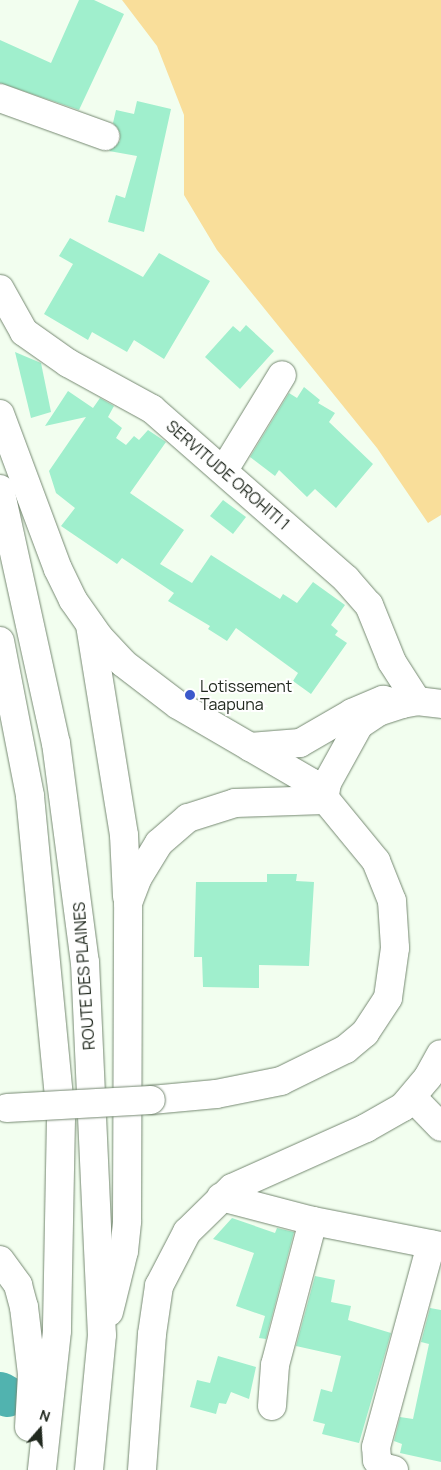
<!DOCTYPE html>
<style>
body{margin:0}
#map{position:relative;width:441px;height:1470px;overflow:hidden;background:#f2feef;font-family:Manrope,sans-serif}
div>[style]{position:absolute}
.green>*{inset:0;background:#f9de9a}
.river>*{height:41px;margin:-20.5px;padding:0 20.5px;transform-origin:20.5px;border-radius:20.5px;background:#51b3af}
.building>*{inset:0;background:#a0efcd}
.roads{filter:drop-shadow(0 0 1px #768972) drop-shadow(0 0 1px #768972)}
.minor>*{height:28px;margin:-14px;padding:0 14px;transform-origin:14px;border-radius:14px;background:#fff}
.major>*{height:28px;margin:-14px;padding:0 14px;transform-origin:14px;border-radius:14px;background:#fff}
.highway>*{height:28px;margin:-14px;padding:0 14px;transform-origin:14px;border-radius:14px;background:#fff}
.bridges{filter:drop-shadow(0 0 1px #768972) drop-shadow(0 0 1px #768972)}
.highway-bridge>*{height:28px;margin:-14px;padding:0 14px;transform-origin:14px;border-radius:14px;background:#fff}
.dots>*{width:14px;height:14px;translate:-50% -50%;box-sizing:border-box;border:2px solid #fff;border-radius:50%}
span{translate:-50% -50%;white-space:nowrap;text-align:center;line-height:1.15;-webkit-text-stroke:4px #fff;paint-order:stroke}
.street-label{font-size:16px;color:#21291f}
.poi-label{font-size:16px;color:#21291f}
.left{translate:0 -50%;text-align:left}
.north{position:absolute;left:15px;top:1405px;width:50px;height:50px;-webkit-text-stroke:4px #fff;paint-order:stroke;rotate:19deg;font-size:14px;font-weight:700;line-height:20px;text-align:center;color:#21291f}
.north::after{content:'';display:block;margin:auto;width:18px;height:22px;background:#21291f;clip-path:polygon(50% 0,100% 100%,50% 72%,0 100%)}
</style>
<div id="map">
<div class="green">
<div style="clip-path:polygon(122px 0,441px 0,441px 515px,428px 523px,377px 448px,217px 250px,184px 195px,184px 115px,157px 46px)"></div>
</div>
<div class="river">
<div style="left:0;top:1392px;width:8px;rotate:30deg"></div>
</div>
<div class="building">
<div style="clip-path:polygon(79px 0,94px 0,124px 14px,79px 110px,0 83px,0 40px,51px 63px)"></div>
<div style="clip-path:polygon(137px 101px,171px 109px,144px 232px,108px 222px,116px 195px,125px 198px,137px 156px,109px 151px,120px 141px,120px 133px,113px 123px,116px 110px,134px 114px)"></div>
<div style="clip-path:polygon(70px 238px,143px 277px,159px 253px,210px 281px,164px 359px,134px 340px,127px 352px,92px 332px,88px 340px,44px 314px,73px 264px,59px 256px)"></div>
<div style="clip-path:polygon(246px 325px,274px 351px,240px 389px,205px 357px,233px 326px,240px 332px)"></div>
<div style="clip-path:polygon(15px 352px,41px 363px,51px 412px,31px 418px)"></div>
<div style="clip-path:polygon(304px 387px,320px 400px,318px 403px,335px 413px,329px 422px,373px 464px,336px 508px,315px 489px,307px 497px,279px 470px,275px 476px,250px 457px,289px 393px,297px 398px)"></div>
<div style="clip-path:polygon(68px 391px,93px 408px,100px 398px,114px 406px,108px 417px,122px 428px,116px 438px,126px 445px,134px 436px,139px 440px,148px 430px,166px 442px,130px 493px,184px 530px,160px 564px,192px 583px,211px 555px,280px 599px,283px 594px,297px 603px,313px 582px,345px 605px,331px 625px,338px 631px,335px 635px,347px 643px,311px 694px,293px 681px,298px 673px,236px 628px,227px 641px,208px 629px,210px 626px,168px 601px,174px 593px,122px 558px,117px 564px,61px 526px,75px 508px,56px 493px,49px 471px,86px 417px,45px 426px)"></div>
<div style="clip-path:polygon(223px 500px,246px 517px,233px 534px,210px 516px)"></div>
<div style="clip-path:polygon(267px 874px,297px 874px,296px 881px,314px 882px,309px 966px,259px 965px,259px 988px,203px 987px,202px 957px,194px 957px,196px 882px,267px 882px)"></div>
<div style="clip-path:polygon(232px 1218px,275px 1233px,277px 1228px,294px 1232px,266px 1339px,259px 1338px,265px 1316px,236px 1306px,254px 1253px,213px 1239px)"></div>
<div style="clip-path:polygon(315px 1276px,335px 1280px,331px 1302px,351px 1306px,348px 1320px,391px 1333px,359px 1443px,322px 1434px,325px 1424px,313px 1421px,321px 1389px,332px 1392px,341px 1356px,296px 1346px)"></div>
<div style="clip-path:polygon(430px 1308px,441px 1310px,441px 1462px,400px 1453px,402px 1444px,394px 1441px,400px 1417px,413px 1419px,429px 1344px,421px 1342px)"></div>
<div style="clip-path:polygon(218px 1356px,256px 1367px,249px 1399px,231px 1392px,226px 1404px,219px 1403px,216px 1414px,190px 1407px,197px 1380px,210px 1383px)"></div>
</div>
<div class="roads">
<div class="minor">
<div style="left:0;top:98px;width:112px;rotate:19.9deg"></div>
<div style="left:0;top:289px;width:49px;rotate:60.8deg"></div>
<div style="left:24px;top:332px;width:54px;rotate:35.2deg"></div>
<div style="left:68px;top:363px;width:96px;rotate:28.7deg"></div>
<div style="left:152px;top:409px;width:258px;rotate:41.2deg"></div>
<div style="left:346px;top:579px;width:35px;rotate:49deg"></div>
<div style="left:369px;top:605px;width:61px;rotate:68deg"></div>
<div style="left:392px;top:662px;width:46px;rotate:57.3deg"></div>
<div style="left:224px;top:470px;width:111px;rotate:-58.6deg"></div>
<div style="left:413px;top:1098px;width:40px;rotate:46deg"></div>
<div style="left:272px;top:1406px;width:41px;rotate:-85.8deg"></div>
<div style="left:275px;top:1365px;width:149px;rotate:-75.2deg"></div>
<div style="left:394px;top:1470px;width:11px;rotate:-165deg"></div>
<div style="left:383px;top:1467px;width:9px;rotate:-131deg"></div>
<div style="left:377px;top:1460px;width:13px;rotate:-94deg"></div>
<div style="left:376px;top:1447px;width:210px;rotate:-74.8deg"></div>
</div>
<div class="major">
<div style="left:324px;top:800px;width:17px;rotate:-80deg"></div>
<div style="left:327px;top:783px;width:66px;rotate:-61.1deg"></div>
<div style="left:359px;top:725px;width:23px;rotate:-34deg"></div>
<div style="left:378px;top:712px;width:25px;rotate:-18deg"></div>
<div style="left:402px;top:704px;width:15px;rotate:-11deg"></div>
<div style="left:417px;top:701px;width:24px;rotate:7deg"></div>
<div style="left:221px;top:1197px;width:95px;rotate:14.6deg"></div>
<div style="left:313px;top:1221px;width:130px;rotate:11.1deg"></div>
<div style="left:142px;top:1470px;width:136px;rotate:-85.8deg"></div>
<div style="left:152px;top:1334px;width:49px;rotate:-81.7deg"></div>
<div style="left:159px;top:1286px;width:61px;rotate:-62.6deg"></div>
<div style="left:187px;top:1232px;width:63px;rotate:-44.4deg"></div>
<div style="left:232px;top:1188px;width:147px;rotate:-24.1deg"></div>
<div style="left:366px;top:1128px;width:43px;rotate:-29.6deg"></div>
<div style="left:403px;top:1107px;width:39px;rotate:-50deg"></div>
<div style="left:428px;top:1077px;width:26px;rotate:-61deg"></div>
</div>
<div class="highway">
<div style="left:0;top:414px;width:165px;rotate:69.5deg"></div>
<div style="left:58px;top:569px;width:34px;rotate:64deg"></div>
<div style="left:73px;top:600px;width:45px;rotate:54.9deg"></div>
<div style="left:99px;top:637px;width:35px;rotate:47deg"></div>
<div style="left:123px;top:663px;width:69px;rotate:37.4deg"></div>
<div style="left:178px;top:705px;width:155px;rotate:30.2deg"></div>
<div style="left:312px;top:783px;width:101px;rotate:50.6deg"></div>
<div style="left:376px;top:861px;width:43px;rotate:68.2deg"></div>
<div style="left:392px;top:901px;width:47px;rotate:86.3deg"></div>
<div style="left:395px;top:948px;width:50px;rotate:98deg"></div>
<div style="left:388px;top:998px;width:42px;rotate:123.3deg"></div>
<div style="left:365px;top:1033px;width:25px;rotate:140deg"></div>
<div style="left:346px;top:1049px;width:72px;rotate:153.8deg"></div>
<div style="left:281px;top:1081px;width:66px;rotate:168.7deg"></div>
<div style="left:216px;top:1094px;width:65px;rotate:174.7deg"></div>
<div style="left:0;top:489px;width:260px;rotate:77.6deg"></div>
<div style="left:56px;top:743px;width:221px;rotate:82.5deg"></div>
<div style="left:85px;top:962px;width:373px;rotate:87.4deg"></div>
<div style="left:102px;top:1335px;width:136px;rotate:95.5deg"></div>
<div style="left:90px;top:625px;width:213px;rotate:80.8deg"></div>
<div style="left:124px;top:835px;width:62px;rotate:87.2deg"></div>
<div style="left:0;top:641px;width:158px;rotate:79deg"></div>
<div style="left:30px;top:796px;width:323px;rotate:84.5deg"></div>
<div style="left:61px;top:1118px;width:213px;rotate:91.1deg"></div>
<div style="left:57px;top:1331px;width:140px;rotate:96.2deg"></div>
<div style="left:250px;top:747px;width:50px;rotate:-4.6deg"></div>
<div style="left:300px;top:743px;width:60px;rotate:-30deg"></div>
<div style="left:352px;top:713px;width:34px;rotate:-23deg"></div>
<div style="left:383px;top:700px;width:19px;rotate:12deg"></div>
<div style="left:0;top:1260px;width:31px;rotate:54deg"></div>
<div style="left:18px;top:1285px;width:23px;rotate:75deg"></div>
<div style="left:24px;top:1307px;width:67px;rotate:83.2deg"></div>
<div style="left:32px;top:1374px;width:53px;rotate:93.2deg"></div>
<div style="left:109px;top:1312px;width:63px;rotate:-76.2deg"></div>
<div style="left:124px;top:1251px;width:30px;rotate:-84deg"></div>
<div style="left:127px;top:1221px;width:318px;rotate:-89.8deg"></div>
<div style="left:128px;top:903px;width:26px;rotate:-69deg"></div>
<div style="left:137px;top:879px;width:42px;rotate:-58.6deg"></div>
<div style="left:159px;top:843px;width:38px;rotate:-41deg"></div>
<div style="left:188px;top:818px;width:49px;rotate:-17.7deg"></div>
<div style="left:235px;top:803px;width:89px;rotate:-1.9deg"></div>
</div>
</div>
<div class="bridges">
<div class="highway-bridge">
<div style="left:7px;top:1108px;width:144px;rotate:-3.2deg"></div>
</div>
</div>
<div class="dots">
<div style="left:190px;top:695px;background:#3b59cb"></div>
</div>
<div class="street-label">
<span style="left:228px;top:475px;rotate:41deg">SERVITUDE OROHITI 1</span>
<span style="left:84px;top:976px;rotate:-94deg">ROUTE DES PLAINES</span>
</div>
<div class="poi-label">
<span class="left" style="left:200px;top:695px">Lotissement<br>Taapuna</span>
</div>
<div class="north">N</div>
</div>
